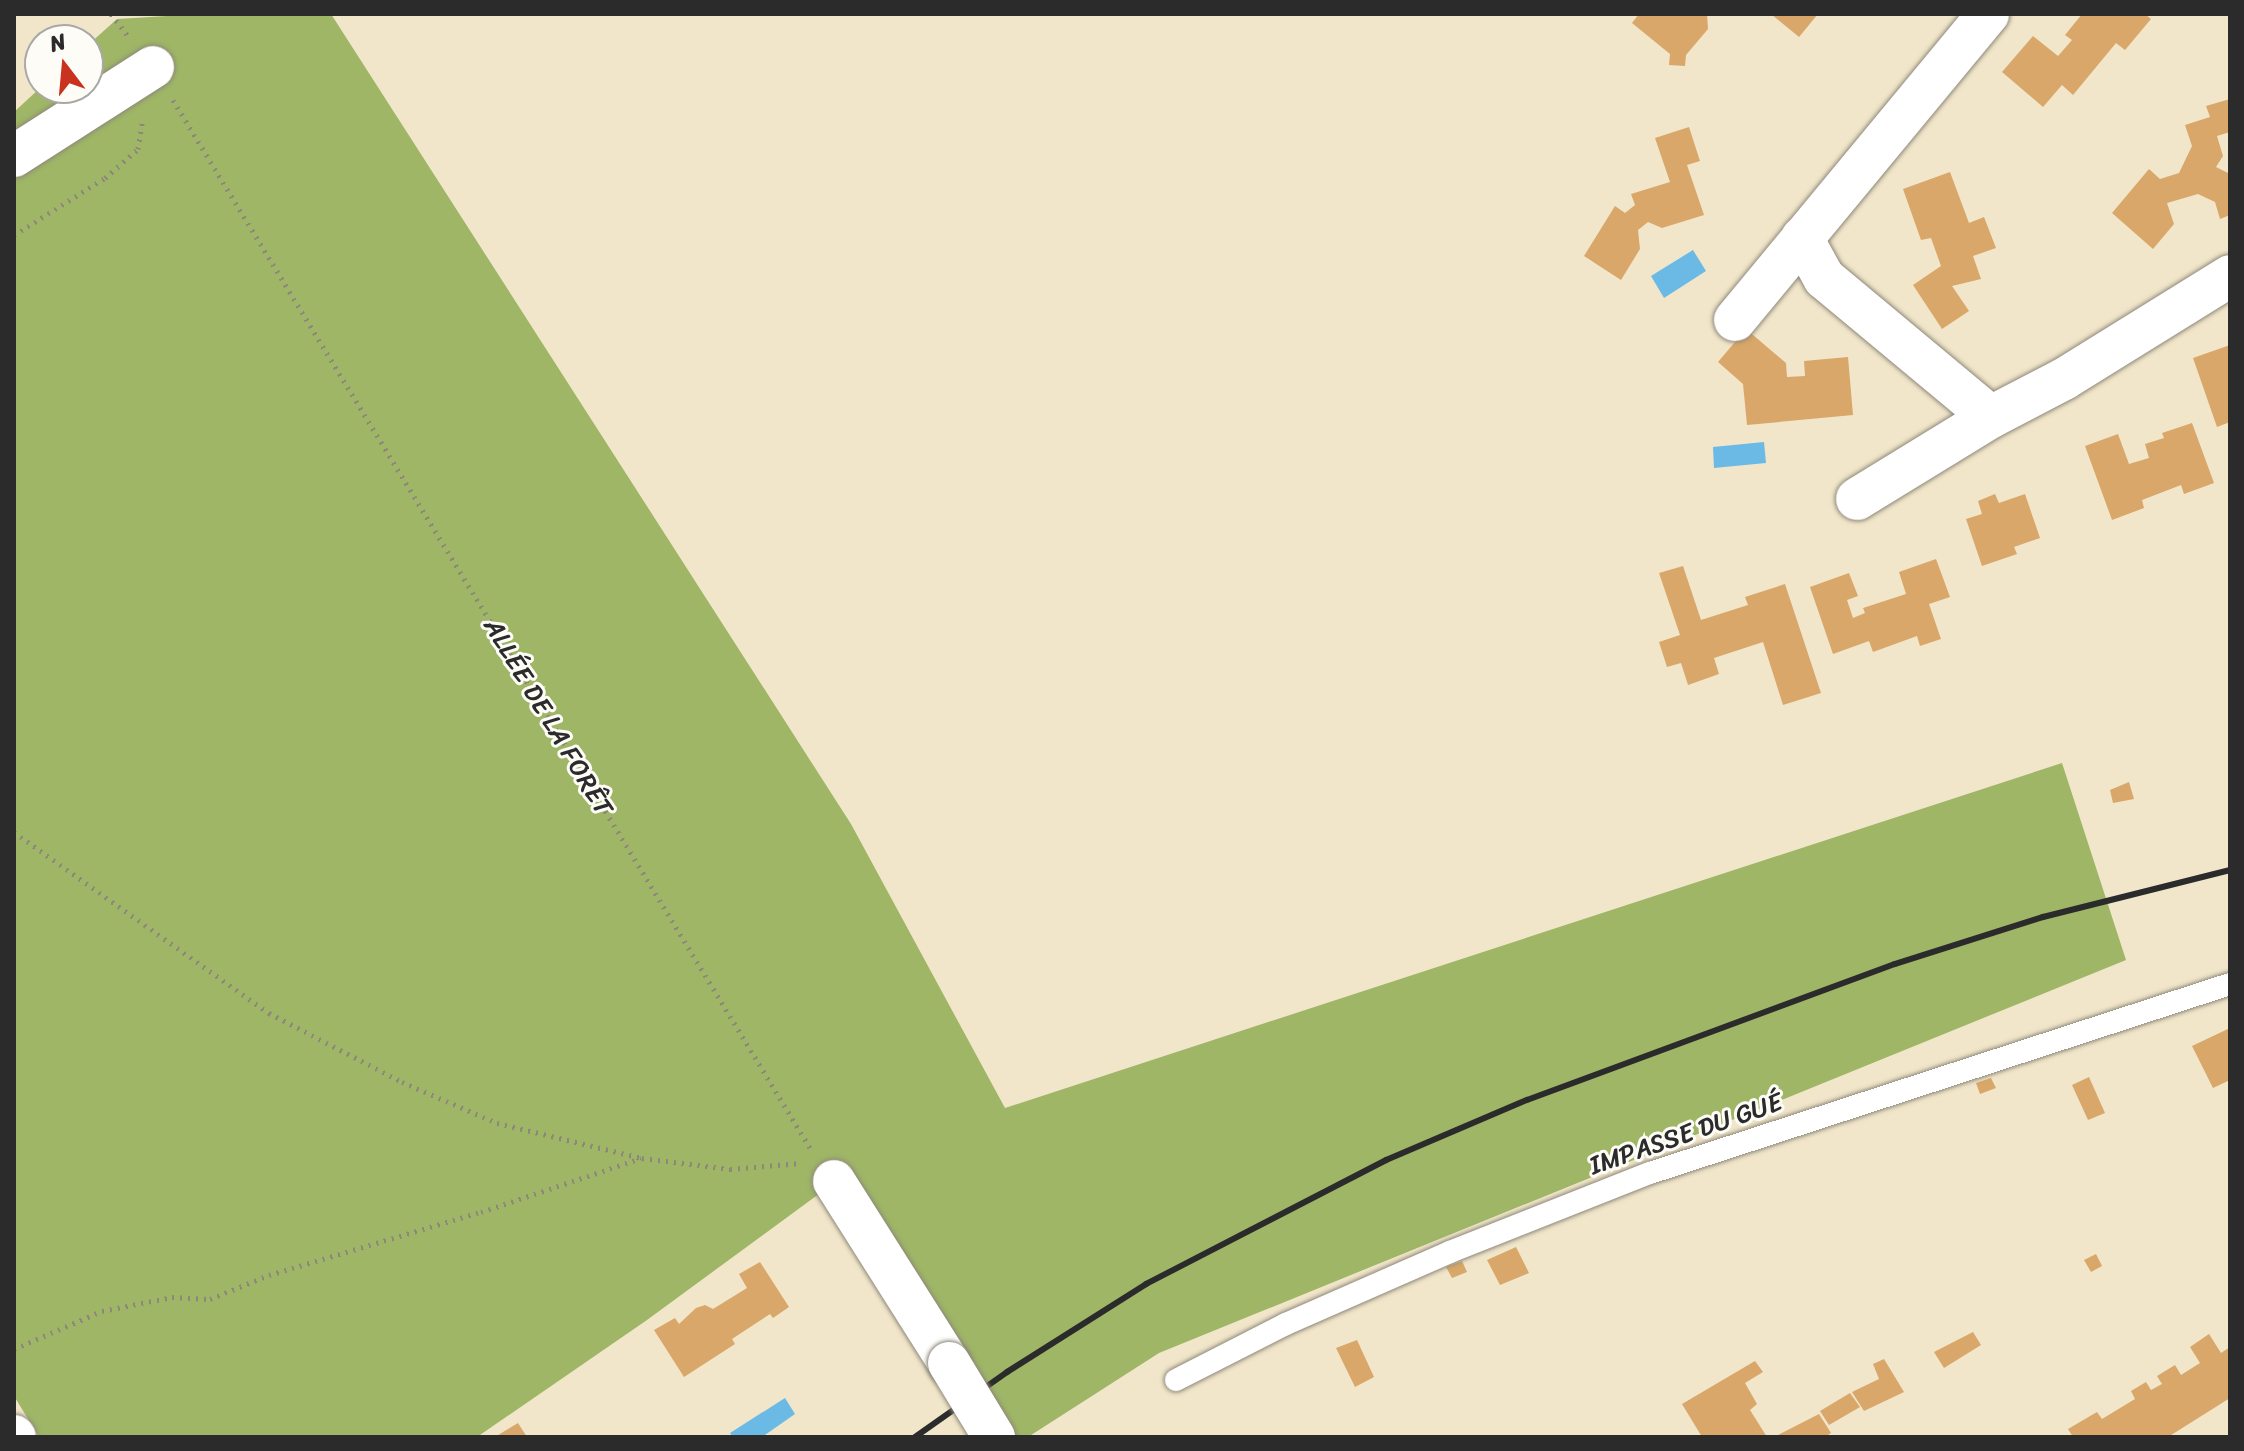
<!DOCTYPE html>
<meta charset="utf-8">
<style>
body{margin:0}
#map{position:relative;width:2244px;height:1451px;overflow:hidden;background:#f1e6ca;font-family:Sriracha,sans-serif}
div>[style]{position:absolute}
.forest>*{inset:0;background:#9eb666}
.water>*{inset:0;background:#6bbae6}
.building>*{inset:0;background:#d8a769}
.path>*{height:5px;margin-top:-2.5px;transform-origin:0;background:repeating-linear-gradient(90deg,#8e887a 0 2px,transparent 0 8px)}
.roads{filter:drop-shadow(0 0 2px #8e887a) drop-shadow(0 0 2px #8e887a)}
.lane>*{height:22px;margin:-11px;padding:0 11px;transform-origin:11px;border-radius:11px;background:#fff}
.street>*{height:42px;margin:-21px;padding:0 21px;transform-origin:21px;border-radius:21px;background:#fff}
.rail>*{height:6px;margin:-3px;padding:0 3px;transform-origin:3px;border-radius:3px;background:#2b2b2b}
.bridges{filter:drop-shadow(0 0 2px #8e887a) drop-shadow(0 0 2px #8e887a)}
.street-bridge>*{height:42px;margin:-21px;padding:0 21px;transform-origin:21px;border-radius:21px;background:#fff}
span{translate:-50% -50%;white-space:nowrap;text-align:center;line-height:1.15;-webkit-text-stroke:6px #fdfcf7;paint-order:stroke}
.street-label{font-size:26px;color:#2b2b2b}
.frame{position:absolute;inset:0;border:16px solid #2b2b2b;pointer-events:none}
.north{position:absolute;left:24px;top:24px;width:80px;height:80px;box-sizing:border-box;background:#fdfcf7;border:2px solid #a9a8a5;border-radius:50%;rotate:344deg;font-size:22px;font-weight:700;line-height:32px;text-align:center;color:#2b2b2b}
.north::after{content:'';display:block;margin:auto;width:28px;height:36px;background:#c8321e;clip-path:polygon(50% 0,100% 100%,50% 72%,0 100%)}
</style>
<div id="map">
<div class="forest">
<div style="clip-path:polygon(201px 14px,331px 14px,851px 824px,1005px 1108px,2062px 763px,2126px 960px,1159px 1353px,1028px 1437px,976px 1437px,827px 1188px,647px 1320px,477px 1437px,39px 1437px,14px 1396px,14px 112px,40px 88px,88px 88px,88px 45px,117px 19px)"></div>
</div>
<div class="water">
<div style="clip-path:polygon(1693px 250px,1706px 271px,1664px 298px,1651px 276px)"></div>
<div style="clip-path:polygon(1764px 442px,1766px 463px,1714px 468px,1713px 447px)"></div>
<div style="clip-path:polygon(785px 1398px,795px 1414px,762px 1437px,733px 1437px,730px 1433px)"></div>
</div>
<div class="building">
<div style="clip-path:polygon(1639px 14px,1707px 14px,1708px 29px,1686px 55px,1685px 66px,1669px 65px,1670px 54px,1632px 23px)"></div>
<div style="clip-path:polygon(1771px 14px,1818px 14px,1799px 37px)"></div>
<div style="clip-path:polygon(2082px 14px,2145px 14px,2151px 19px,2125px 50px,2116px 43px,2073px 95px,2062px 85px,2043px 107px,2002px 72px,2033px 36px,2058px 56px,2072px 40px,2065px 35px)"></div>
<div style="clip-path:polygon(2230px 99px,2230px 132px,2217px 136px,2223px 156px,2216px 167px,2230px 174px,2230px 215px,2220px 219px,2215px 202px,2198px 194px,2167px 203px,2174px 224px,2153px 249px,2112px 213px,2149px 169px,2160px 179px,2179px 173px,2192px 146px,2185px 125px,2210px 117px,2206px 106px)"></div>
<div style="clip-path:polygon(1689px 127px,1700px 161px,1687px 165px,1704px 215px,1662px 228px,1648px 222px,1638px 230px,1640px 249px,1621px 280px,1584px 256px,1615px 206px,1625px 213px,1635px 205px,1631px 194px,1670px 182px,1655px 138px)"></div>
<div style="clip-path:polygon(1950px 172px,1969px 223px,1984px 217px,1996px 248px,1973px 256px,1981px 279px,1952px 286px,1969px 311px,1942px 329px,1913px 285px,1941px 266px,1931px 238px,1921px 240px,1903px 189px)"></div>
<div style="clip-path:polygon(1746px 329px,1786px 363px,1787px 377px,1805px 376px,1804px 361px,1848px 357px,1853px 415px,1747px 425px,1743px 384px,1718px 362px)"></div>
<div style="clip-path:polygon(2230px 345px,2230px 422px,2217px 427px,2193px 358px)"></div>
<div style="clip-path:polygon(2192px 423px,2214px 483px,2184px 494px,2181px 485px,2142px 500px,2144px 508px,2112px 520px,2085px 446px,2118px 434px,2129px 464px,2149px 458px,2145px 444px,2164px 438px,2162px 433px)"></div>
<div style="clip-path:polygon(1995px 494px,1999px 503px,2025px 494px,2040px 538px,2014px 547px,2017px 554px,1982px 566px,1966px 519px,1982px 514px,1978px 501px)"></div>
<div style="clip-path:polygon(1936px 559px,1950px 597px,1929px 604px,1941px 639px,1920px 646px,1917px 636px,1873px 652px,1869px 641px,1833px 654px,1810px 587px,1849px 573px,1858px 596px,1847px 600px,1853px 618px,1865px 613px,1863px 608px,1906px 594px,1899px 572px)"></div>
<div style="clip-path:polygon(1683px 566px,1701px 620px,1748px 605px,1745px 597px,1785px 584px,1821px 693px,1783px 705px,1763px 642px,1714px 658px,1719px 674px,1688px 685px,1681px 663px,1667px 667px,1659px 642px,1680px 635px,1659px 573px)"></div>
<div style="clip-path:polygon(2129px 782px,2134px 799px,2113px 803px,2110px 790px)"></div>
<div style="clip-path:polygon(2230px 1028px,2230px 1080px,2213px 1088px,2192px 1046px)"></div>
<div style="clip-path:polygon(2089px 1077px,2105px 1113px,2088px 1120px,2072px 1085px)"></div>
<div style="clip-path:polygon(1991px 1078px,1996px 1088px,1980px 1094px,1976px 1083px)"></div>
<div style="clip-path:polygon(1516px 1247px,1529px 1273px,1500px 1285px,1487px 1260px)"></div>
<div style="clip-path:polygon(2096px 1254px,2102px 1266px,2091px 1272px,2084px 1260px)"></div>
<div style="clip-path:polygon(1462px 1261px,1467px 1272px,1452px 1278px,1446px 1267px)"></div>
<div style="clip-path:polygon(760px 1262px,789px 1307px,773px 1318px,770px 1314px,732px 1339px,735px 1344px,684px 1377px,654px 1330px,675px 1318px,679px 1324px,696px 1308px,705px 1305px,713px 1309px,747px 1288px,739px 1274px)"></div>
<div style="clip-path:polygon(1973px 1332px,1981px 1345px,1944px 1368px,1934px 1352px)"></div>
<div style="clip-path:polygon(2209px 1334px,2221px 1353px,2230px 1347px,2230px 1398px,2168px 1437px,2073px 1437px,2068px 1429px,2097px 1412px,2102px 1419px,2135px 1399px,2131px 1391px,2146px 1382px,2151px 1390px,2162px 1384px,2157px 1376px,2175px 1365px,2181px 1375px,2200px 1363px,2190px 1347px)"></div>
<div style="clip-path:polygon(1357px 1340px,1374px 1377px,1355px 1387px,1336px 1348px)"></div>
<div style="clip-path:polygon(1884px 1359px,1904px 1392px,1864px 1411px,1852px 1392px,1879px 1379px,1873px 1364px)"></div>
<div style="clip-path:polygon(1755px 1361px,1763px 1372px,1745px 1383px,1757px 1404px,1750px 1410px,1767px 1437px,1702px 1437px,1682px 1404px)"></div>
<div style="clip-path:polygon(1850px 1393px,1860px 1407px,1829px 1425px,1820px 1411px)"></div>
<div style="clip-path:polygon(1819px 1414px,1831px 1433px,1825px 1437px,1774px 1437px)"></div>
<div style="clip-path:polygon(518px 1423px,527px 1437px,495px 1437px)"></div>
</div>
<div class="path">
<div style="left:111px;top:14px;width:28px;rotate:52deg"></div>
<div style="left:173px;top:100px;width:1230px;rotate:58.7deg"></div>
<div style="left:14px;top:235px;width:107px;rotate:-32.1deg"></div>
<div style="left:105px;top:178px;width:44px;rotate:-41.3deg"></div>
<div style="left:138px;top:149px;width:30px;rotate:-81deg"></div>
<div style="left:14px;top:832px;width:313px;rotate:35.4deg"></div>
<div style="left:269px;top:1013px;width:150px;rotate:27.4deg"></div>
<div style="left:402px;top:1082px;width:103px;rotate:23.3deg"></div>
<div style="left:497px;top:1123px;width:149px;rotate:13.6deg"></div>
<div style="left:642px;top:1158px;width:89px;rotate:7.1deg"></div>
<div style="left:730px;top:1169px;width:71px;rotate:-4.8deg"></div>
<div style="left:14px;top:1349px;width:96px;rotate:-23.4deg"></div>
<div style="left:102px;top:1311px;width:71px;rotate:-11.3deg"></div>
<div style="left:172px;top:1297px;width:38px;rotate:3deg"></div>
<div style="left:210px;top:1299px;width:64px;rotate:-22.1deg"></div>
<div style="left:269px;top:1275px;width:221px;rotate:-16.6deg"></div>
<div style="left:481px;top:1212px;width:169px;rotate:-18.6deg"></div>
</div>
<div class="roads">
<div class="lane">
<div style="left:1176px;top:1380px;width:123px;rotate:-27deg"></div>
<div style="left:1286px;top:1324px;width:179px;rotate:-23.7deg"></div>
<div style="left:1450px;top:1252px;width:215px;rotate:-21.6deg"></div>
<div style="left:1650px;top:1173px;width:610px;rotate:-18.05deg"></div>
</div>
<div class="street">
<div style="left:14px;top:156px;width:165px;rotate:-32.6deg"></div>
<div style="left:1802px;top:238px;width:46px;rotate:61.2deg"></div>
<div style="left:1824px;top:278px;width:217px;rotate:39.8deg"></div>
<div style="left:1991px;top:417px;width:82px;rotate:-27.5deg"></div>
<div style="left:2064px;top:379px;width:195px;rotate:-31.8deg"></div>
<div style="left:1735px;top:320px;width:397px;rotate:-50.4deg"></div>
<div style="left:1857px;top:499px;width:157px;rotate:-31.5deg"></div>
<div style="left:834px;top:1181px;width:215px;rotate:57.7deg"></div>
<div style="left:14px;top:1436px;width:1px;rotate:45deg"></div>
</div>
</div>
<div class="rail">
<div style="left:915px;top:1437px;width:113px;rotate:-35.2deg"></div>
<div style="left:1007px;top:1372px;width:165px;rotate:-32.3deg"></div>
<div style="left:1146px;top:1284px;width:270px;rotate:-27.3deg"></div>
<div style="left:1386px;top:1160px;width:153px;rotate:-23.1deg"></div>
<div style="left:1527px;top:1100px;width:392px;rotate:-20.3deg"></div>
<div style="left:1895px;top:964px;width:155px;rotate:-17.6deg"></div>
<div style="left:2043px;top:917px;width:193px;rotate:-14.1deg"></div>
</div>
<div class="bridges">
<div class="street-bridge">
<div style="left:949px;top:1363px;width:87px;rotate:58.7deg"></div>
</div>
</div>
<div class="street-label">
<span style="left:548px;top:717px;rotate:59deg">ALLÉE DE LA FORÊT</span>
<span style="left:1686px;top:1134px;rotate:-19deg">IMPASSE DU GUÉ</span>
</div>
<div class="frame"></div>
<div class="north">N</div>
</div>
